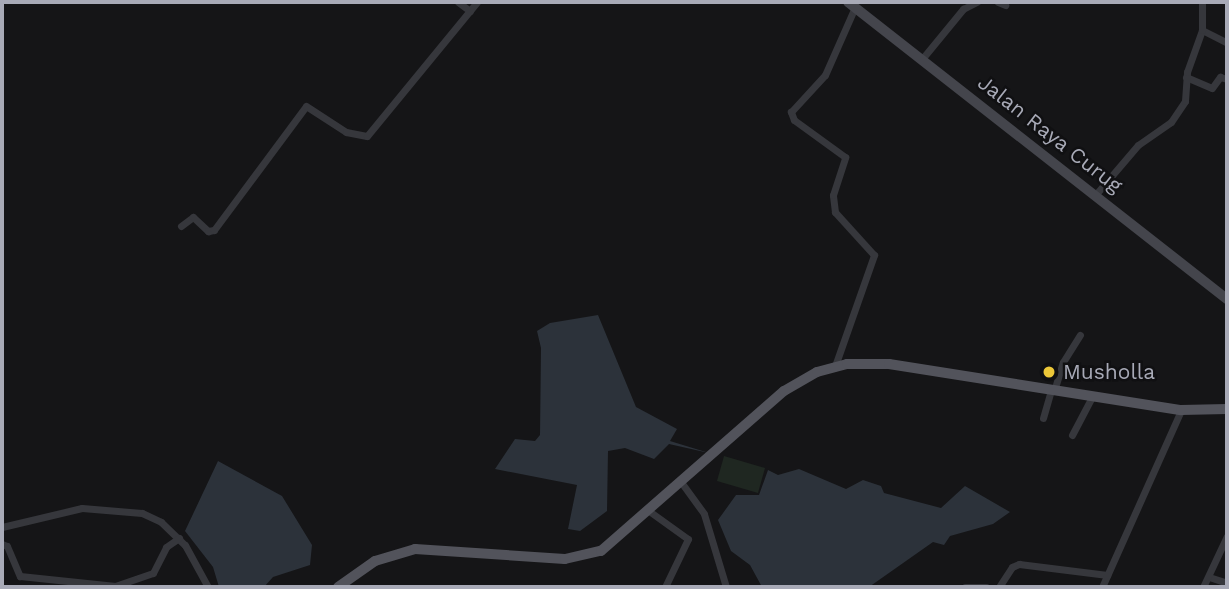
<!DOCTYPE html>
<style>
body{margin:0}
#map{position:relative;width:1229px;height:589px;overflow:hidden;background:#151517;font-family:"Work Sans",sans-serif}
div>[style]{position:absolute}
.green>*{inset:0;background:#1f2721}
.water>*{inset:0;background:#2c323a}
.street>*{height:7px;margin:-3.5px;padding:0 3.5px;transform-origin:3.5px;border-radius:3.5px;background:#36373c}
.secondary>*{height:10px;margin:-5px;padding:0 5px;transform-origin:5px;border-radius:5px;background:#44454c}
.primary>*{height:10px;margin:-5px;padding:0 5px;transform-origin:5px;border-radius:5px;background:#52535b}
.dots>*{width:19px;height:19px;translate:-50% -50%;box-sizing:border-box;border:4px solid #101012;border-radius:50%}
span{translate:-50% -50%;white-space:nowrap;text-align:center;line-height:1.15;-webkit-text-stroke:5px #101012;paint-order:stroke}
.street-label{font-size:21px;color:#a8aab7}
.poi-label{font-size:21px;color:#a8aab7}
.left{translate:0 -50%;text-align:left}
.frame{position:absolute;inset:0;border:4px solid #a8aab7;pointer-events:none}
</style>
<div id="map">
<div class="green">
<div style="clip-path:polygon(724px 456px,765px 468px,758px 493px,717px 481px)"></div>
</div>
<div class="water">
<div style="clip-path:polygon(598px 315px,636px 407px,677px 429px,670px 441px,709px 453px,669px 444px,654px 459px,625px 448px,608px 451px,607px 511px,580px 531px,568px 529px,577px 485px,495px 469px,515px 439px,535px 441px,540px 435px,541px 348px,537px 331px,550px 323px)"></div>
<div style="clip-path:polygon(218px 461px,282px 496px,312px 545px,310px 565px,273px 577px,264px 587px,219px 587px,213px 567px,185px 531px)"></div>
<div style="clip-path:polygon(799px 469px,846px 489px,863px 480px,881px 486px,884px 493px,941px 508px,965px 486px,1010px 512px,993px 524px,950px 536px,944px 545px,933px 542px,869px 587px,762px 587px,750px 565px,731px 551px,718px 520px,736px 495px,759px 495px,768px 470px,778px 475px)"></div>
</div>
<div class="street">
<div style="left:458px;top:2px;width:15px;rotate:37deg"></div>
<div style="left:998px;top:2px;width:8px;rotate:23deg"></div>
<div style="left:1202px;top:30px;width:28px;rotate:27deg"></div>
<div style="left:922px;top:59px;width:65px;rotate:-50.6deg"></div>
<div style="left:963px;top:9px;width:16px;rotate:-27deg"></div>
<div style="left:1186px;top:77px;width:28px;rotate:23deg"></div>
<div style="left:1212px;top:88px;width:14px;rotate:-54deg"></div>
<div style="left:1220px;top:77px;width:7px;rotate:16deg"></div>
<div style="left:1097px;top:193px;width:63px;rotate:-49.5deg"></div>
<div style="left:1138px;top:145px;width:40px;rotate:-34.9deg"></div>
<div style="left:1171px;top:122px;width:25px;rotate:-56deg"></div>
<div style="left:1185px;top:101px;width:29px;rotate:-86deg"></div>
<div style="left:1187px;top:72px;width:45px;rotate:-70.3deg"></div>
<div style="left:1202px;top:30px;width:28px;rotate:-90deg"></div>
<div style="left:181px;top:226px;width:15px;rotate:-37deg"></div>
<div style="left:193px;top:217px;width:21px;rotate:43deg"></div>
<div style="left:208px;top:231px;width:6px;rotate:-9deg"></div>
<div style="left:214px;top:230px;width:154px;rotate:-53.4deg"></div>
<div style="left:306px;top:106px;width:48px;rotate:33deg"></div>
<div style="left:346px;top:132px;width:21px;rotate:11deg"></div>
<div style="left:367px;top:136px;width:173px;rotate:-50.6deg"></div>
<div style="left:835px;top:366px;width:118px;rotate:-70.6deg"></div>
<div style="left:874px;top:255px;width:58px;rotate:-132.2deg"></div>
<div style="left:835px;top:212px;width:17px;rotate:-97deg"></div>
<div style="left:833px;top:195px;width:40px;rotate:-72deg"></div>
<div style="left:845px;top:157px;width:63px;rotate:-144deg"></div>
<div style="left:794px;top:120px;width:9px;rotate:-111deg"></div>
<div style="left:791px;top:112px;width:50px;rotate:-47.4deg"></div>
<div style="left:825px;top:75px;width:74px;rotate:-66.2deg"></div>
<div style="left:1054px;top:391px;width:30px;rotate:-73deg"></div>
<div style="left:1063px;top:362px;width:32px;rotate:-58deg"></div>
<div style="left:1043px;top:418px;width:29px;rotate:-74deg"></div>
<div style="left:1072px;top:435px;width:45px;rotate:-62.3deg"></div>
<div style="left:681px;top:482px;width:39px;rotate:54deg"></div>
<div style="left:704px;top:514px;width:76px;rotate:73.2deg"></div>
<div style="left:649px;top:511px;width:48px;rotate:35.7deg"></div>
<div style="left:688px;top:539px;width:53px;rotate:115.6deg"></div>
<div style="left:2px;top:527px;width:82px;rotate:-13.4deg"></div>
<div style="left:82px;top:508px;width:60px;rotate:4.8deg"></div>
<div style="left:142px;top:513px;width:21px;rotate:25deg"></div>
<div style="left:161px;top:522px;width:33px;rotate:44deg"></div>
<div style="left:185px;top:545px;width:48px;rotate:61.3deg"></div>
<div style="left:2px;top:544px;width:5px;rotate:22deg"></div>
<div style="left:7px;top:546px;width:33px;rotate:67deg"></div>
<div style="left:20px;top:576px;width:96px;rotate:6deg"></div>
<div style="left:115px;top:586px;width:40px;rotate:-18.9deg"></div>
<div style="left:153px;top:573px;width:29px;rotate:-63deg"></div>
<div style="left:166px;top:547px;width:16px;rotate:-35deg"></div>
<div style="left:1209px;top:577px;width:19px;rotate:18deg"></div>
<div style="left:965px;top:587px;width:21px"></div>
<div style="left:999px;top:587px;width:24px;rotate:-57deg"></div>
<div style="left:1012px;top:567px;width:8px;rotate:-23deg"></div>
<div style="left:1019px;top:564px;width:89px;rotate:7.1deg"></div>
<div style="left:1102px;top:587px;width:194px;rotate:-65.9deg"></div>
<div style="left:1203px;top:587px;width:56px;rotate:-64.8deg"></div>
</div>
<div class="secondary">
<div style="left:848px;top:2px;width:482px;rotate:38.1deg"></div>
</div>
<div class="primary">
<div style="left:338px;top:587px;width:45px;rotate:-35.1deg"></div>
<div style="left:375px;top:561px;width:42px;rotate:-16.7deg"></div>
<div style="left:415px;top:549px;width:150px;rotate:3.8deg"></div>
<div style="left:565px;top:559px;width:37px;rotate:-13deg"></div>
<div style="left:601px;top:551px;width:243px;rotate:-41.2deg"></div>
<div style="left:784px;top:391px;width:38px;rotate:-30deg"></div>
<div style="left:817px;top:372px;width:31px;rotate:-15deg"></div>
<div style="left:847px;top:364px;width:42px"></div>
<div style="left:889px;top:364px;width:296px;rotate:9deg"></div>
<div style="left:1181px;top:410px;width:46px;rotate:-1.2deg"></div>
</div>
<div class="dots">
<div style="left:1049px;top:372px;background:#ecc738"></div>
</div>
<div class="street-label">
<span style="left:1050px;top:134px;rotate:38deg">Jalan Raya Curug</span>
</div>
<div class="poi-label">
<span class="left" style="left:1063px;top:372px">Musholla</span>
</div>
<div class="frame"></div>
</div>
